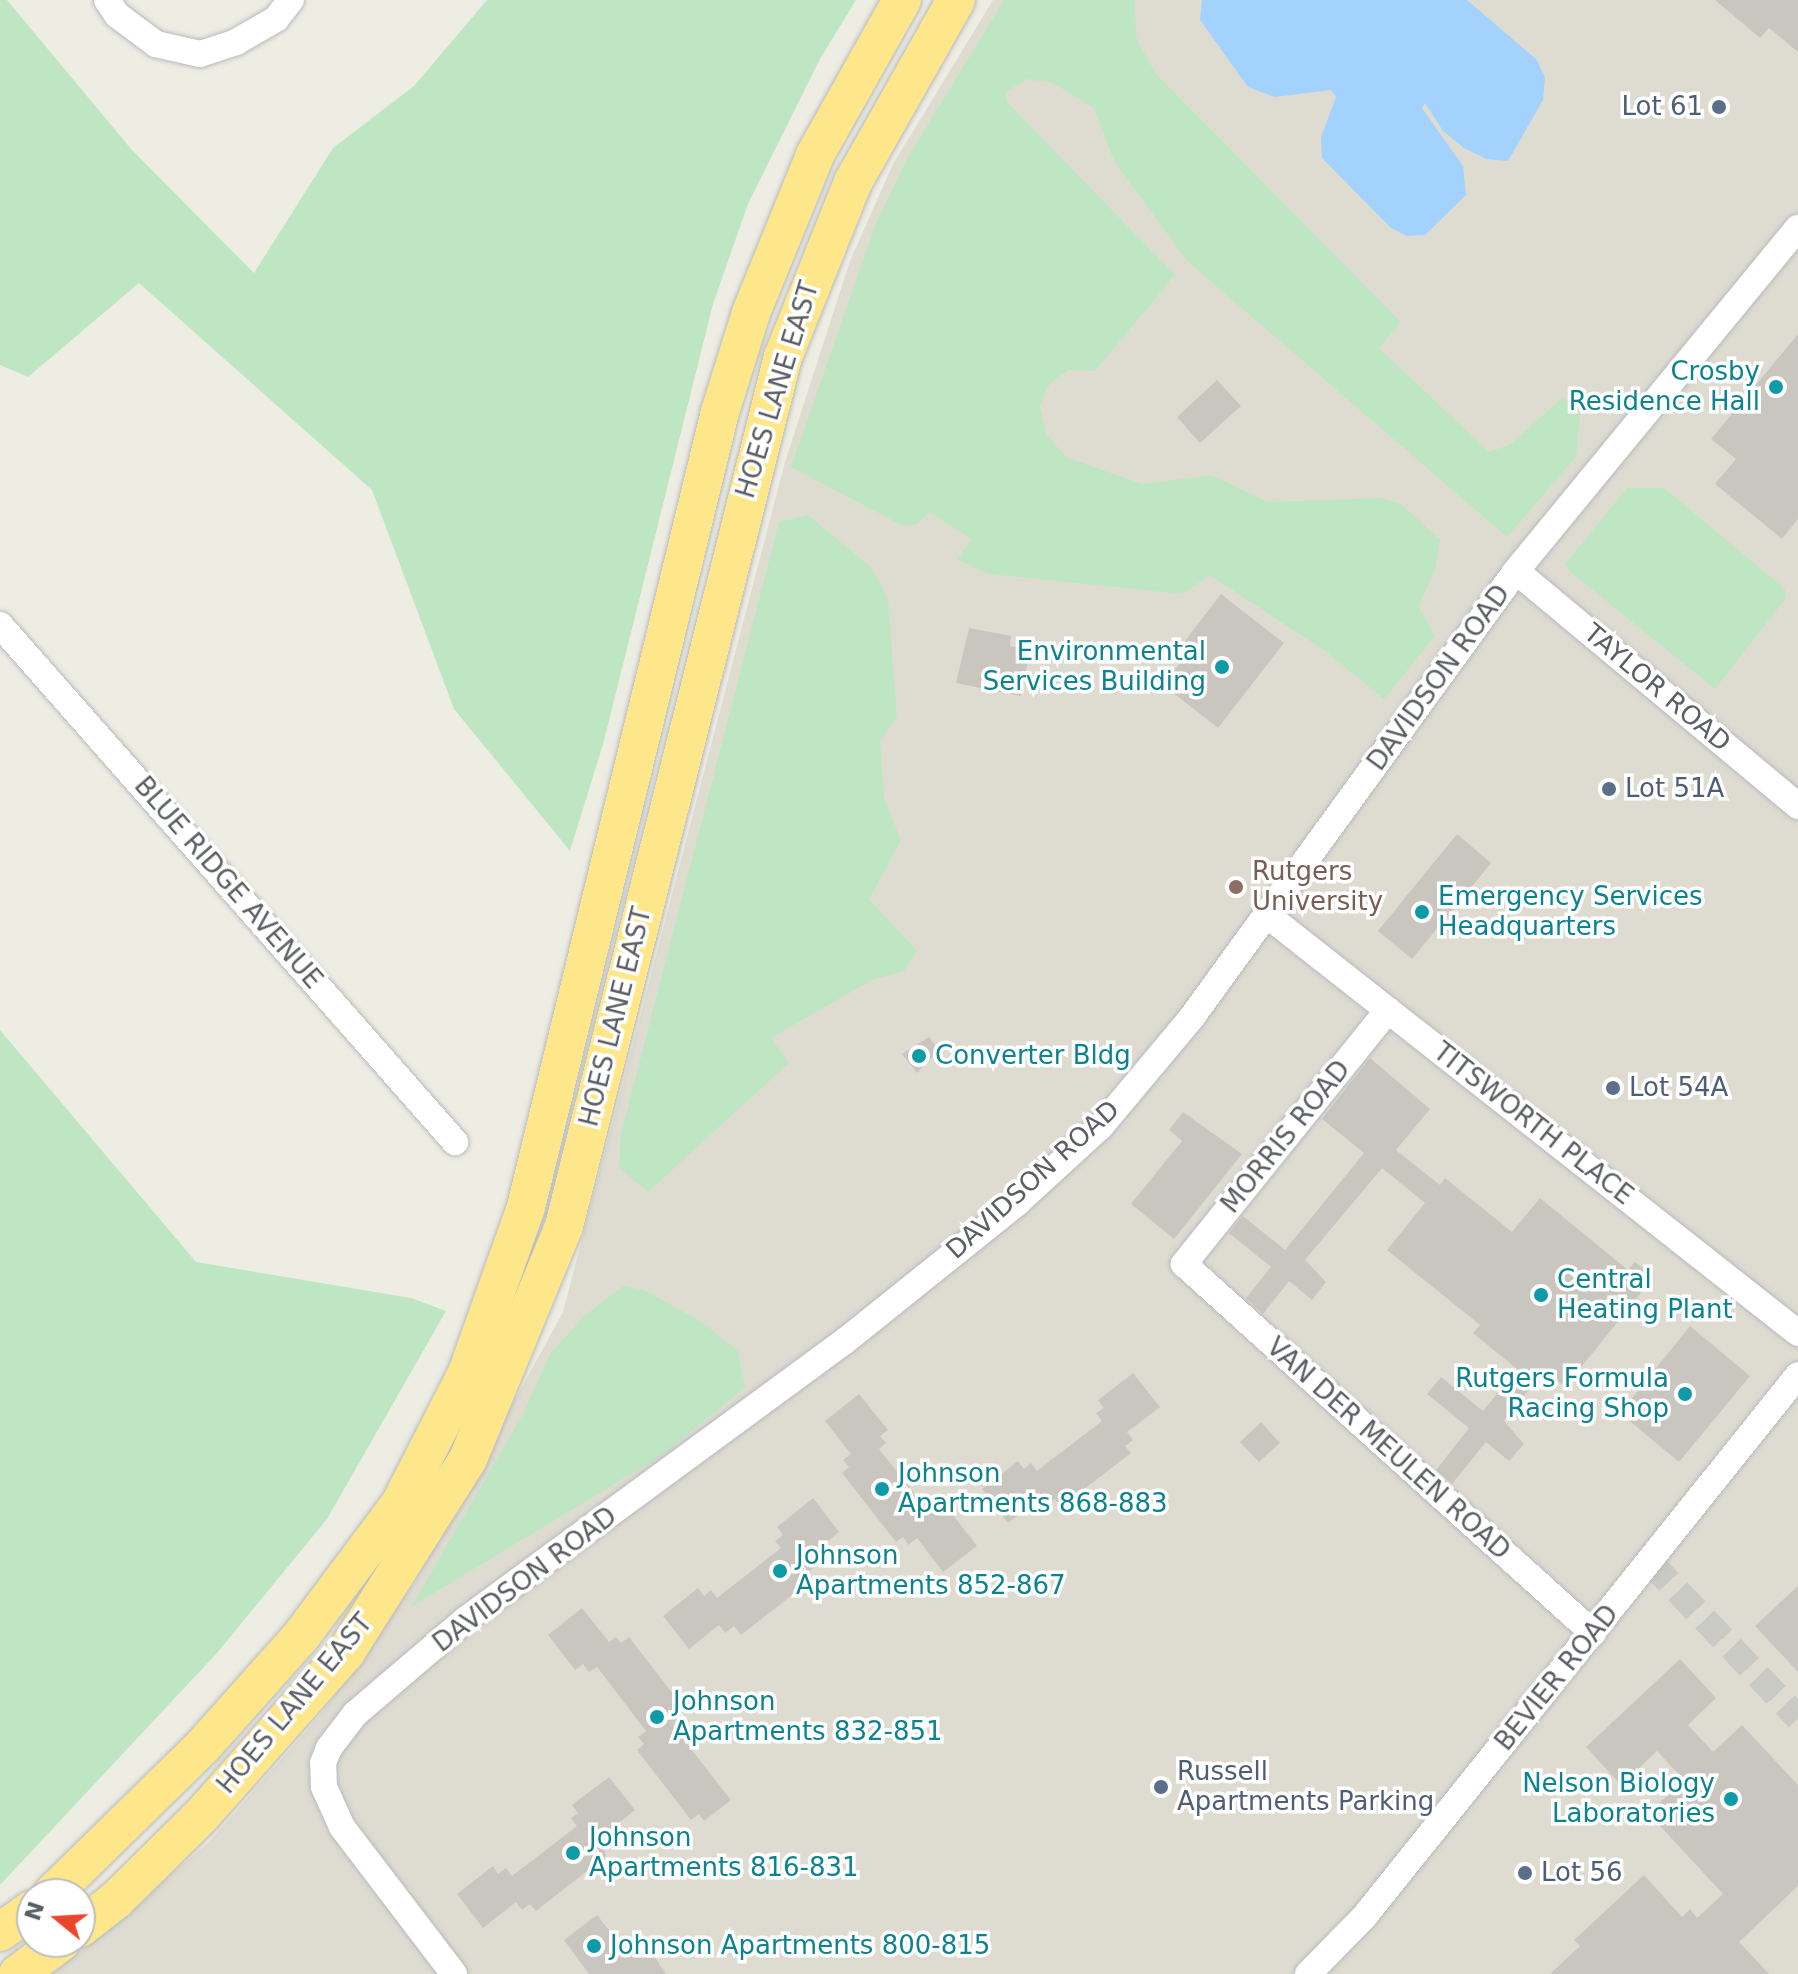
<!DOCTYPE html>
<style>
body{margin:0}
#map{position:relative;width:1798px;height:1974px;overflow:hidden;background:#eeede3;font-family:"DejaVu Sans",sans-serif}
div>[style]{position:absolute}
.education>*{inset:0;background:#dedcd1}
.green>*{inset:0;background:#bfe6c2}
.water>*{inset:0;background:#a3d2ff}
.building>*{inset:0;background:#c9c6c0}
.minor-tunnel>*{height:26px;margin-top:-13px;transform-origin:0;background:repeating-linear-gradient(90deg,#c9cac3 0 26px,transparent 0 39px)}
.roads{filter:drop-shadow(0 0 2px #b8bbc0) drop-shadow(0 0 2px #b8bbc0)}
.minor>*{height:26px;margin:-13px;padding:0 13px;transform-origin:13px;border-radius:13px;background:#fff}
.highway>*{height:38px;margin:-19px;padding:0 19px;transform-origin:19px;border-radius:19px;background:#fee78b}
.dots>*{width:22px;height:22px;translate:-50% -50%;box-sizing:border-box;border:4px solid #fff;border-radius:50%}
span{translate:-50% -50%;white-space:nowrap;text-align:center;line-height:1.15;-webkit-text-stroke:7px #fff;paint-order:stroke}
.service-label{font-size:26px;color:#4e5e75}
.right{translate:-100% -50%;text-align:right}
.left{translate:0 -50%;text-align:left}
.culture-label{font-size:26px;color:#0d838f}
.street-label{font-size:26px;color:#5b5f64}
.education-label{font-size:26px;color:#785e54}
.north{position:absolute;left:16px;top:1878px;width:80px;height:80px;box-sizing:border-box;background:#fff;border:2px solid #bdbfc1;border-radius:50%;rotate:288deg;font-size:22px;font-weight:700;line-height:32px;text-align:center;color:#5b5f64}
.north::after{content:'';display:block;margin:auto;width:28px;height:36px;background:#eb462c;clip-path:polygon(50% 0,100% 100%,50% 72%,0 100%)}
</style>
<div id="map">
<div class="education">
<div style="clip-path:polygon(993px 0,1798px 0,1798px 1974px,52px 1974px,209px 1842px,320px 1715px,415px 1582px,563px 1312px,785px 462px,850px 261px,893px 164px)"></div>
</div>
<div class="green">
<div style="clip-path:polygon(0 0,7px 0,132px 150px,254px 273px,333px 148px,414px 86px,487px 0,856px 0,820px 59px,748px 204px,713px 304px,604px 741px,570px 851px,454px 709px,372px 490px,139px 283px,28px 377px,0 365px)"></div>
<div style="clip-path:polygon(1004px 0,1134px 0,1137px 40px,1156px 74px,1401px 322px,1379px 348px,1489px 452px,1511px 444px,1563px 397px,1580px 414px,1576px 457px,1507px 537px,1187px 261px,1114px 161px,1094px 108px,1053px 83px,1027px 79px,1005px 93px,1007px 102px,1175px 275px,1095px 371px,1068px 370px,1050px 383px,1040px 406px,1046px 434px,1066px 457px,1142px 484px,1212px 475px,1267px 502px,1381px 498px,1401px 504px,1440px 539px,1436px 566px,1419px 607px,1435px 636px,1384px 699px,1325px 651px,1210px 575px,1183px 594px,988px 574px,957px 559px,972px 539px,929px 512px,917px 524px,903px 526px,791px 467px,876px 223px,908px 157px)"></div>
<div style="clip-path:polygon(1627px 488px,1664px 488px,1785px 589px,1786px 598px,1715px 689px,1568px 570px,1565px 564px)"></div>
<div style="clip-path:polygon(808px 515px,872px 568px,888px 599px,897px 717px,880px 741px,884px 798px,901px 840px,869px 899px,917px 951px,904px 971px,872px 980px,771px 1038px,789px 1063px,648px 1192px,619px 1168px,621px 1134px,779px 522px)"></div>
<div style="clip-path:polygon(0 1030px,196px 1262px,411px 1298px,446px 1311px,327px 1519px,217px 1653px,0 1885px)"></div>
<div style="clip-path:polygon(623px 1286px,644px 1290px,702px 1322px,738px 1351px,745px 1388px,659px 1457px,411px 1607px,523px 1414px,550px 1354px,583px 1317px)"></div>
</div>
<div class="water">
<div style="clip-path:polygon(1202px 0,1467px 0,1537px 60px,1545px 78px,1543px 100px,1508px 161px,1486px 159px,1464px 148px,1443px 131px,1425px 103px,1422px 108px,1463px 166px,1466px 195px,1425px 235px,1407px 236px,1391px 228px,1322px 158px,1321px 137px,1336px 97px,1331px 90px,1275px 97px,1248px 87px,1200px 20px)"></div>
</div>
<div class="building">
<div style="clip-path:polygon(1715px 0,1798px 0,1798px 52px,1769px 28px,1760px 38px)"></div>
<div style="clip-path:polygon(1798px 334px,1798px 519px,1782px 539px,1715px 484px,1736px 459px,1711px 439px)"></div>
<div style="clip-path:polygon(1217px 380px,1241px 406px,1200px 443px,1177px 417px)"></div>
<div style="clip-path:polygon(1221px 594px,1284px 643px,1218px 728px,1163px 685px,1192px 648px,1184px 642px)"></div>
<div style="clip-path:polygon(969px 628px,1011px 636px,1010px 646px,1030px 650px,1021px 696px,956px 683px)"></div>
<div style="clip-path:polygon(1457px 834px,1491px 863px,1412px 959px,1378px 931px)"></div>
<div style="clip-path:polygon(929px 1037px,939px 1050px,917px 1073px,902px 1054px)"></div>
<div style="clip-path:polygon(1370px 1058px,1430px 1109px,1396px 1150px,1440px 1185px,1445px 1178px,1512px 1232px,1540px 1198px,1628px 1270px,1635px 1262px,1654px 1277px,1565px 1387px,1545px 1370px,1504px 1421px,1524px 1444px,1509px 1461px,1486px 1442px,1452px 1484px,1436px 1470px,1469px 1428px,1427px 1394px,1441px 1377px,1483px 1411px,1517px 1369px,1473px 1333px,1480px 1325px,1387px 1250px,1425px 1203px,1382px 1168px,1305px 1260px,1326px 1282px,1312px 1300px,1289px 1281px,1263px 1314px,1246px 1298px,1271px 1267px,1229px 1233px,1243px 1216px,1285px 1250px,1364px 1153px,1322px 1119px)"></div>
<div style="clip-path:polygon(1183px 1112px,1242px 1154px,1174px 1239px,1131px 1204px,1182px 1141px,1169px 1130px)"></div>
<div style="clip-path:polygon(1690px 1326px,1750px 1376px,1679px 1462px,1620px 1413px)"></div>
<div style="clip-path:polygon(1133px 1373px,1160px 1407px,1127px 1432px,1133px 1440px,1125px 1446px,1131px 1453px,1061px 1507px,1055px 1499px,1047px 1506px,1041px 1498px,1008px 1523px,982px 1489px,1018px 1461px,1024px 1469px,1031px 1463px,1037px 1471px,1102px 1421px,1096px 1413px,1104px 1408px,1098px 1400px)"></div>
<div style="clip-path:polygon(859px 1394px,888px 1430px,880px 1436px,886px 1443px,879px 1449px,927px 1509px,933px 1504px,942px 1516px,949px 1510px,977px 1546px,943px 1572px,917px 1538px,908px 1545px,903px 1537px,896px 1542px,842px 1473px,849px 1467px,843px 1460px,851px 1454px,825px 1421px)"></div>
<div style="clip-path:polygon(1261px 1422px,1280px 1443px,1259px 1462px,1240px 1442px)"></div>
<div style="clip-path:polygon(813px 1498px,839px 1532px,807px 1558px,814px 1567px,805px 1574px,810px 1581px,741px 1635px,734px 1626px,725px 1633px,719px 1625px,689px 1649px,663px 1616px,698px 1588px,704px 1596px,711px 1590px,717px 1598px,781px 1548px,775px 1541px,783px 1535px,777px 1527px)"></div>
<div style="clip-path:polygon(1798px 1586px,1798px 1672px,1755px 1626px)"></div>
<div style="clip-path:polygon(582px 1608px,609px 1642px,616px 1637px,621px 1643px,629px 1637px,683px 1707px,673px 1726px,731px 1800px,704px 1821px,699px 1814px,691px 1820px,637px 1750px,644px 1744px,638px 1737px,646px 1731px,597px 1667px,589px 1672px,583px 1664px,575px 1670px,548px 1635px)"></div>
<div style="clip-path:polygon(1680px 1659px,1716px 1698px,1688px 1725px,1713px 1752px,1742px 1725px,1798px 1785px,1798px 1886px,1739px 1942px,1769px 1974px,1550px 1974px,1580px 1946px,1574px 1940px,1644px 1875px,1682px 1917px,1690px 1909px,1697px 1918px,1723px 1894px,1648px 1813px,1684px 1780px,1657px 1751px,1621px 1785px,1586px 1747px)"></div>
<div style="clip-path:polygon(609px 1777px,635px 1810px,601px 1837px,606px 1856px,536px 1911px,530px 1904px,522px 1910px,516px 1902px,483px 1928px,457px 1894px,493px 1866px,498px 1874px,506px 1868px,512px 1876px,577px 1826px,571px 1818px,578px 1813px,572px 1805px)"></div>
<div style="clip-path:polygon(597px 1915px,623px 1948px,644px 1941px,666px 1974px,589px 1974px,564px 1940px)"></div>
</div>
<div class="minor-tunnel">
<div style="left:1651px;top:1563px;width:214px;rotate:46.5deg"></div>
</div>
<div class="roads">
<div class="minor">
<div style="left:107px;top:0;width:18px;rotate:56deg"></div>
<div style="left:117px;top:15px;width:49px;rotate:36.6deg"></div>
<div style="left:156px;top:44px;width:45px;rotate:12.8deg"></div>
<div style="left:200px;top:54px;width:38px;rotate:-18deg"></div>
<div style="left:236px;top:42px;width:46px;rotate:-29.9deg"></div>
<div style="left:276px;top:19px;width:24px;rotate:-52deg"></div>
<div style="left:1516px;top:571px;width:367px;rotate:39.8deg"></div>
<div style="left:0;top:625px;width:689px;rotate:48.65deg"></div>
<div style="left:1267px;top:915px;width:676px;rotate:38.21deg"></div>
<div style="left:1388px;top:1010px;width:326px;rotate:128.8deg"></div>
<div style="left:1184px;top:1264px;width:551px;rotate:42.06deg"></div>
<div style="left:454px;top:1974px;width:185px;rotate:-127.3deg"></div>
<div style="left:342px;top:1827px;width:44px;rotate:-114.2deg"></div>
<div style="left:324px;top:1787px;width:24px;rotate:-92deg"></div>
<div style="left:323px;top:1763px;width:16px;rotate:-68deg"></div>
<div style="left:329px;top:1748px;width:43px;rotate:-52.6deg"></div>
<div style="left:355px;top:1714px;width:145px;rotate:-40.5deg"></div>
<div style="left:465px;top:1620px;width:471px;rotate:-36.3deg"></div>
<div style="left:845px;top:1341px;width:221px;rotate:-38.7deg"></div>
<div style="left:1017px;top:1203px;width:114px;rotate:-42.5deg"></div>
<div style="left:1101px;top:1126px;width:142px;rotate:-50.1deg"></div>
<div style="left:1192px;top:1017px;width:551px;rotate:-54deg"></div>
<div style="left:1516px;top:571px;width:444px;rotate:-50.6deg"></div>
<div style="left:1308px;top:1974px;width:80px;rotate:-45.5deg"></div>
<div style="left:1364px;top:1917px;width:694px;rotate:-51.31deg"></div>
</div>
<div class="highway">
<div style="left:52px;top:1894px;width:213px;rotate:-44.4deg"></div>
<div style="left:204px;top:1745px;width:147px;rotate:-48.3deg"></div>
<div style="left:302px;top:1635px;width:164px;rotate:-53.2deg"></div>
<div style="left:400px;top:1504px;width:147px;rotate:-62.9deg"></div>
<div style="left:467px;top:1373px;width:176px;rotate:-70.4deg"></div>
<div style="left:526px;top:1207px;width:818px;rotate:-76.29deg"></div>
<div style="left:720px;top:412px;width:104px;rotate:-72.6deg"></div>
<div style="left:751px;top:313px;width:170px;rotate:-67.9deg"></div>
<div style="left:815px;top:155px;width:178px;rotate:-60.7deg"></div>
<div style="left:80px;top:1928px;width:46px;rotate:-37.9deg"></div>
<div style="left:116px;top:1900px;width:121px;rotate:-44.7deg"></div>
<div style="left:202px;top:1815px;width:217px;rotate:-48.5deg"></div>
<div style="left:346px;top:1652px;width:228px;rotate:-57.7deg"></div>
<div style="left:468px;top:1459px;width:252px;rotate:-67.6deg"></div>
<div style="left:564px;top:1226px;width:896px;rotate:-75.86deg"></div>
<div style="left:783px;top:357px;width:188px;rotate:-68.2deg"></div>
<div style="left:853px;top:182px;width:209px;rotate:-60.5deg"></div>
<div style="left:0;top:1932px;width:39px;rotate:-35deg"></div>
<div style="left:18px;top:1974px;width:54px;rotate:-36.7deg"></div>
</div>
</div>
<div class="dots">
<div style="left:1719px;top:107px;background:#5c6f8a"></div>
<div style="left:1776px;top:387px;background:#0f9aa8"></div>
<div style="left:1222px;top:667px;background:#0f9aa8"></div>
<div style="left:1609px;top:789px;background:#5c6f8a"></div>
<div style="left:1236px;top:887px;background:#8d6e63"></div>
<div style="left:1422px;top:912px;background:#0f9aa8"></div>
<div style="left:919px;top:1056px;background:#0f9aa8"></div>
<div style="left:1613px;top:1088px;background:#5c6f8a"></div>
<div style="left:1541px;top:1295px;background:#0f9aa8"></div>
<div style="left:1685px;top:1394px;background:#0f9aa8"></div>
<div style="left:882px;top:1489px;background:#0f9aa8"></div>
<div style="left:780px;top:1571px;background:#0f9aa8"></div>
<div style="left:657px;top:1717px;background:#0f9aa8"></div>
<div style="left:1161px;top:1787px;background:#5c6f8a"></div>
<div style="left:1731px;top:1799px;background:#0f9aa8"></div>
<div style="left:573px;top:1853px;background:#0f9aa8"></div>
<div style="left:1525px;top:1873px;background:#5c6f8a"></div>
<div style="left:594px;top:1946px;background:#0f9aa8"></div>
</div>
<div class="service-label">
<span class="right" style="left:1703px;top:107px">Lot 61</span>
<span class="left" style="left:1625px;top:789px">Lot 51A</span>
<span class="left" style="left:1629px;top:1088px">Lot 54A</span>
<span class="left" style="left:1177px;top:1787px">Russell<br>Apartments Parking</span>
<span class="left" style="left:1541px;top:1873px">Lot 56</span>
</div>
<div class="culture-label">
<span class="right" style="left:1760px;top:387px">Crosby<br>Residence Hall</span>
<span class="right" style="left:1206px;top:667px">Environmental<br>Services Building</span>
<span class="left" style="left:1438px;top:912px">Emergency Services<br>Headquarters</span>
<span class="left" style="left:935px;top:1056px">Converter Bldg</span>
<span class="left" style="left:1557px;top:1295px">Central<br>Heating Plant</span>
<span class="right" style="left:1669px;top:1394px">Rutgers Formula<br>Racing Shop</span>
<span class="left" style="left:898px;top:1489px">Johnson<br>Apartments 868-883</span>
<span class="left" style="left:796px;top:1571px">Johnson<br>Apartments 852-867</span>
<span class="left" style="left:673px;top:1717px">Johnson<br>Apartments 832-851</span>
<span class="right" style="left:1715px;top:1799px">Nelson Biology<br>Laboratories</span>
<span class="left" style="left:589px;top:1853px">Johnson<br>Apartments 816-831</span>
<span class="left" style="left:610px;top:1946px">Johnson Apartments 800-815</span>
</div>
<div class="street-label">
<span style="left:778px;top:390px;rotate:-73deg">HOES LANE EAST</span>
<span style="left:1439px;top:678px;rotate:-54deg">DAVIDSON ROAD</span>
<span style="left:1657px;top:688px;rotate:40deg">TAYLOR ROAD</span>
<span style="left:228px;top:883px;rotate:49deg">BLUE RIDGE AVENUE</span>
<span style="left:616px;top:1017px;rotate:-76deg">HOES LANE EAST</span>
<span style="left:1533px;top:1124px;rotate:38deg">TITSWORTH PLACE</span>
<span style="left:1286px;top:1137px;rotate:-51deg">MORRIS ROAD</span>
<span style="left:1033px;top:1180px;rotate:-42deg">DAVIDSON ROAD</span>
<span style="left:1388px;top:1449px;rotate:42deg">VAN DER MEULEN ROAD</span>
<span style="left:525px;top:1580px;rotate:-37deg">DAVIDSON ROAD</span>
<span style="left:1557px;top:1678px;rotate:-51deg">BEVIER ROAD</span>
<span style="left:295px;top:1704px;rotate:-50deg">HOES LANE EAST</span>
</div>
<div class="education-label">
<span class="left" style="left:1252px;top:887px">Rutgers<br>University</span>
</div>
<div class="north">N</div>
</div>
